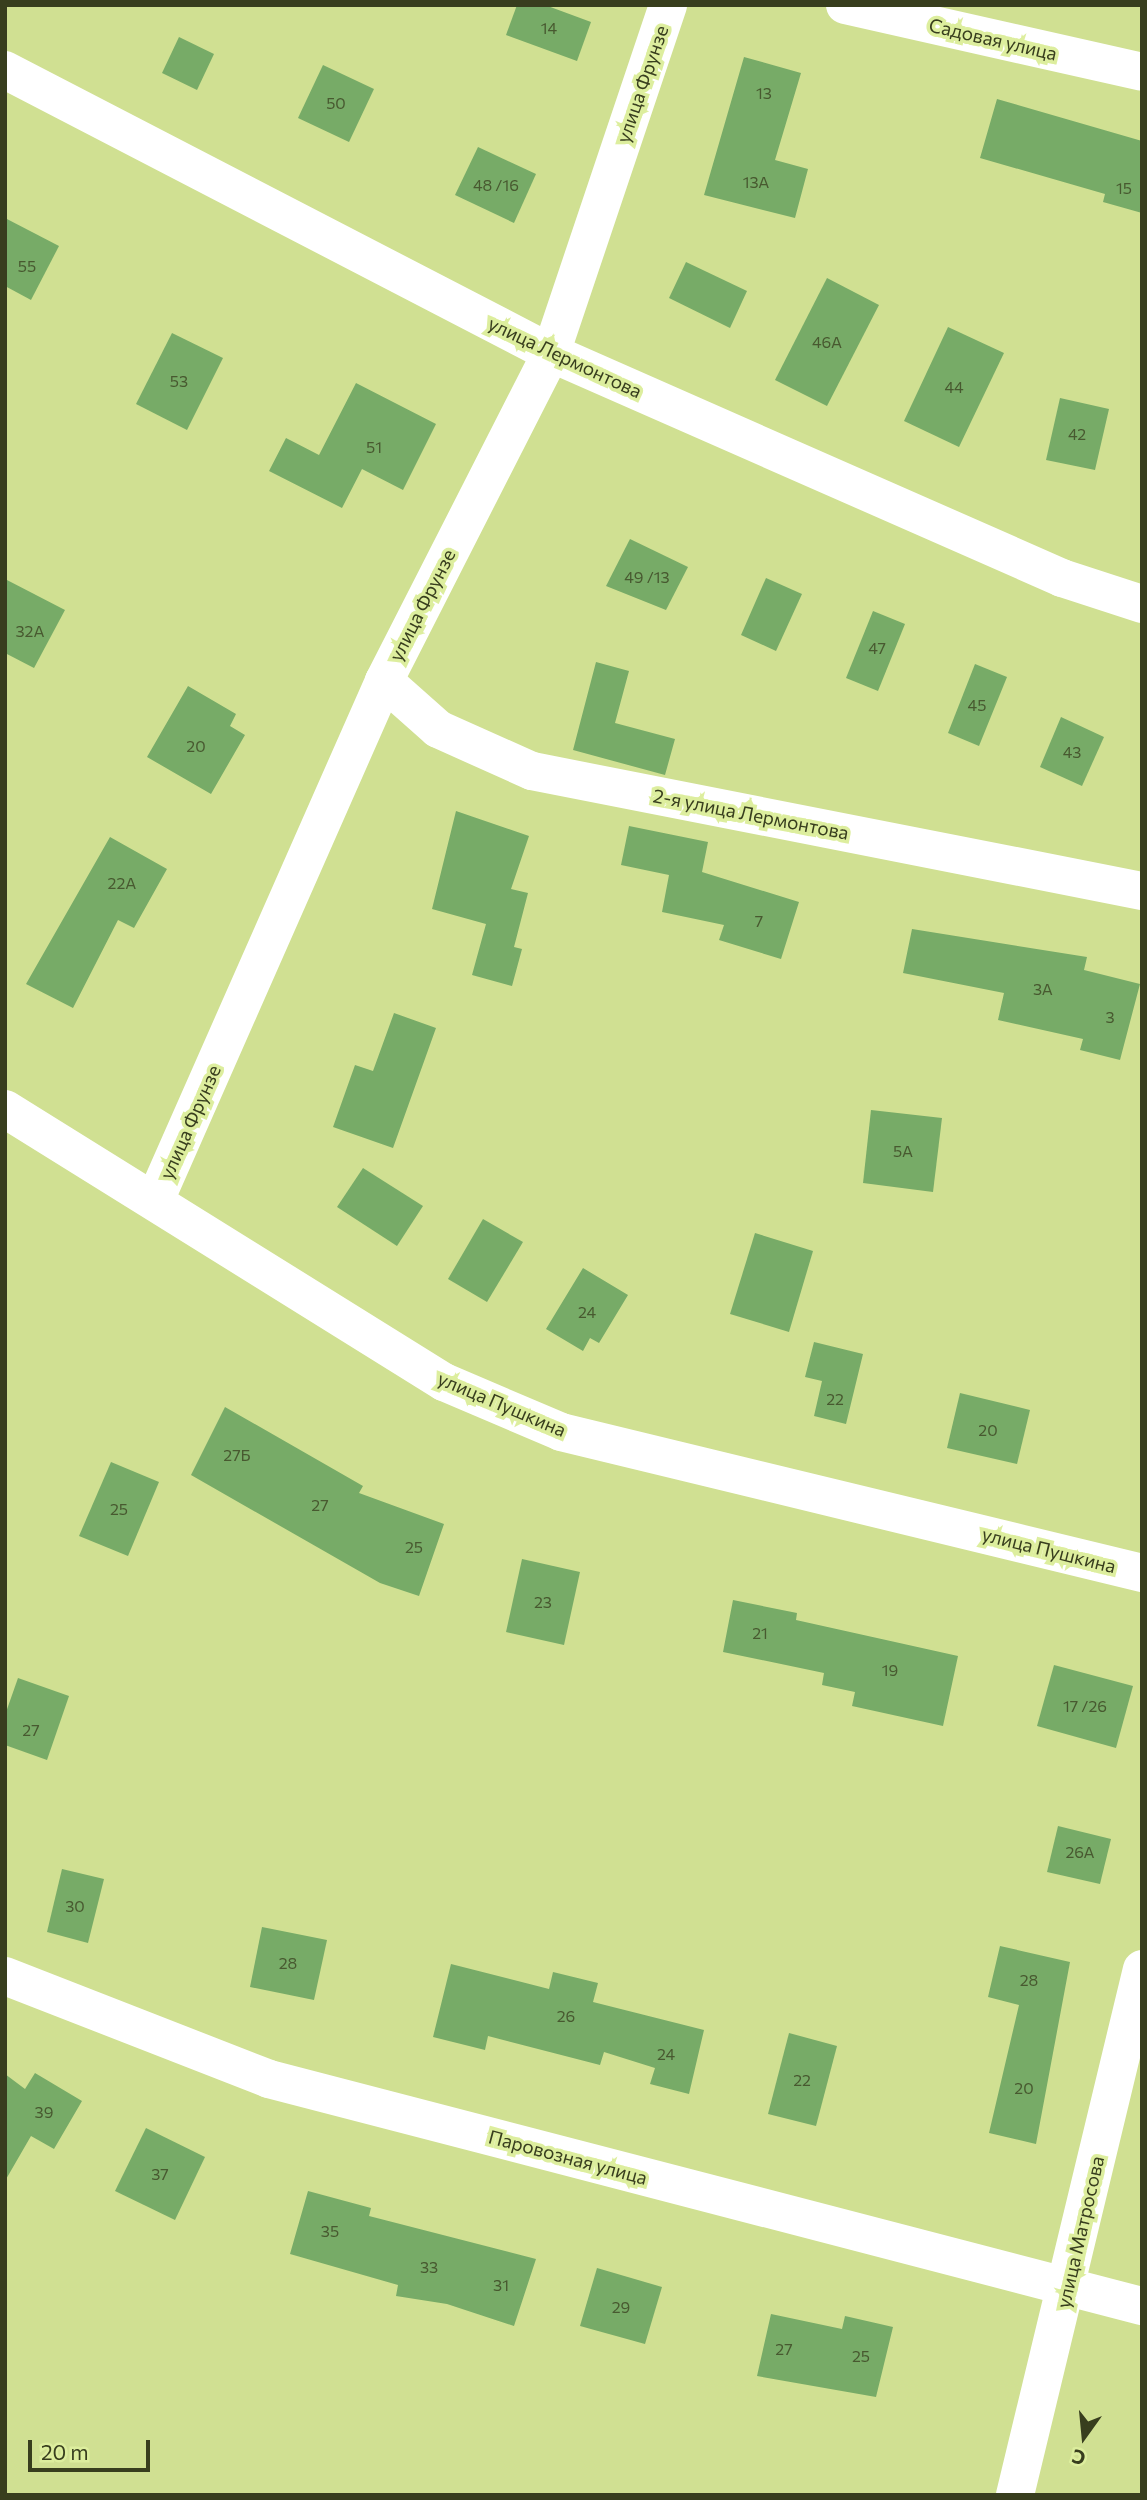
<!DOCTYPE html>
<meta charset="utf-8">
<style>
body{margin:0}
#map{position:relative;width:1147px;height:2500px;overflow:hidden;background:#d0e092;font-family:Commissioner,sans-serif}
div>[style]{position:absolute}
.building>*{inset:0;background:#77ab67}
.minor>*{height:38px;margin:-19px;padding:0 19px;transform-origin:19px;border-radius:19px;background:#fff}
.tertiary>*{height:38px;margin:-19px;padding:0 19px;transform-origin:19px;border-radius:19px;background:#fff}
span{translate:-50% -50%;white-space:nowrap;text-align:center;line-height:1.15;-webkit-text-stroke:7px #ddee9e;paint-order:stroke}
.number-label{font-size:16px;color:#485930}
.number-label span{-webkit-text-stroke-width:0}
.street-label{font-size:19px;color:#383e1e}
.frame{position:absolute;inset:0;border:7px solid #383e1e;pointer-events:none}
.north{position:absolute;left:1049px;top:2402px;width:70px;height:70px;-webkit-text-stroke:5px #ddee9e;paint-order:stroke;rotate:195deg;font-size:19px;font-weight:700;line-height:28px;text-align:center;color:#383e1e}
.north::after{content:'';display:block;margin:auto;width:24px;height:32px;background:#383e1e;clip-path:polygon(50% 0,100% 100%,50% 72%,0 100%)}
.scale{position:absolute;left:28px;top:2440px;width:122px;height:32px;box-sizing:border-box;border:4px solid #383e1e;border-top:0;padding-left:9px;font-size:21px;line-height:24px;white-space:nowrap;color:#383e1e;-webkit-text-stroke:5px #ddee9e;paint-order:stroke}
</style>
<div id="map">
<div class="building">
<div style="clip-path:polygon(517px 5px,545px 5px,591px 22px,577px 61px,506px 35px)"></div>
<div style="clip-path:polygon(179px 37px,214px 54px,197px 90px,162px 73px)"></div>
<div style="clip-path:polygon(744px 57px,801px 73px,775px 160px,808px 169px,795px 218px,704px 195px)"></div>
<div style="clip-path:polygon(323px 65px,374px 89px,349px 142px,298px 118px)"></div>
<div style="clip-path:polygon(997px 99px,1142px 141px,1142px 213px,1103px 202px,1105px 194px,980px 158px)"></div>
<div style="clip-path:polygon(478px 147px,536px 174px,514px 223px,455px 195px)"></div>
<div style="clip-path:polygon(5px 218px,59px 246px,31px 300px,5px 286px)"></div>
<div style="clip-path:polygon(686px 262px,747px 291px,730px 328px,669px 298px)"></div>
<div style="clip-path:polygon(827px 278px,879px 305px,827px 406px,775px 380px)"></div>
<div style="clip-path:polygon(948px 327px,1004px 353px,959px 447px,904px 421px)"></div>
<div style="clip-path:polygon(172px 333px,223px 358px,187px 430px,136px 404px)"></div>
<div style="clip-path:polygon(356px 383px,436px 424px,403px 490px,362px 469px,342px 508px,269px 471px,286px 438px,319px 455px)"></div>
<div style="clip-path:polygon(1060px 398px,1109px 409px,1095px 470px,1046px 460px)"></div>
<div style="clip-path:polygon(630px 539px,688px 567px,666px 610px,606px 586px)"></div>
<div style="clip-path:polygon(766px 578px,802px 594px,776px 651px,741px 635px)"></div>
<div style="clip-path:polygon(5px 579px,65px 610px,34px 668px,5px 653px)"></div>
<div style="clip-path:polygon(873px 611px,905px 624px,878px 691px,846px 678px)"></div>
<div style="clip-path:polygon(596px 662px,629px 671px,615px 723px,675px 739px,665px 775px,573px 750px)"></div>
<div style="clip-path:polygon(975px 664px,1007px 677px,979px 746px,948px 733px)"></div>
<div style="clip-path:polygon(188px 686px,236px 714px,230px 726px,245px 735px,211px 794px,147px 757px)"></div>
<div style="clip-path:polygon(1061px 717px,1104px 737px,1082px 786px,1040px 767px)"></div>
<div style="clip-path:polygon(456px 811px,529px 836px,511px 889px,528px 893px,514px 947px,522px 949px,512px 986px,472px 975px,486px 924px,432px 909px)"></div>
<div style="clip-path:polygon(629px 826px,708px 842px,702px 872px,799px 902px,781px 959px,719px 940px,724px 925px,662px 912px,669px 875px,621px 865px)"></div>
<div style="clip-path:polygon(110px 837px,167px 869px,134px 928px,118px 920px,73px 1008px,26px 984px)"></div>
<div style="clip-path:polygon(912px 929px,1087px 957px,1084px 970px,1140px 984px,1120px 1060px,1080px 1050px,1083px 1039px,998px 1020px,1004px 993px,903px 973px)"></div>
<div style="clip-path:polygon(394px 1013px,436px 1028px,393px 1148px,333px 1127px,355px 1065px,373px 1071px)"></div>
<div style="clip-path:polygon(871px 1110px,942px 1118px,933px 1192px,863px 1183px)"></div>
<div style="clip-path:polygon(363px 1168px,423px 1206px,397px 1246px,337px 1207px)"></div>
<div style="clip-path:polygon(483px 1219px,523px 1242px,487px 1302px,448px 1279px)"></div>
<div style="clip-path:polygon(755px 1233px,813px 1251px,789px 1332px,730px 1314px)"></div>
<div style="clip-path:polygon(583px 1268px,628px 1295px,599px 1343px,590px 1338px,583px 1351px,546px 1329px)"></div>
<div style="clip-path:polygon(814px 1342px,863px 1354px,846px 1424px,814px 1416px,822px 1381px,805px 1377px)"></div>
<div style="clip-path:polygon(960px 1393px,1030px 1410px,1017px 1464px,947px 1448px)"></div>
<div style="clip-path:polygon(225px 1407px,363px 1486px,359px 1493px,444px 1524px,419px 1596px,380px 1583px,191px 1475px)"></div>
<div style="clip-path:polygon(111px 1462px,159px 1482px,128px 1556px,79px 1536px)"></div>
<div style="clip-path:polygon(522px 1559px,580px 1572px,564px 1645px,506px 1632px)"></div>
<div style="clip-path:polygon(733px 1600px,797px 1613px,796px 1620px,958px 1656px,943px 1726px,852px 1706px,855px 1692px,822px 1685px,824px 1673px,723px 1652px)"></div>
<div style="clip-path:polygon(1054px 1665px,1133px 1686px,1116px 1748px,1037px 1726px)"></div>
<div style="clip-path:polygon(18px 1678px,69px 1696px,47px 1760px,5px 1745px,5px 1715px)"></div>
<div style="clip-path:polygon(1058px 1826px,1111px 1839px,1100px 1884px,1047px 1872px)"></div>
<div style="clip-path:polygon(62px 1869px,104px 1879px,88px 1943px,47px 1932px)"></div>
<div style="clip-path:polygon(262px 1927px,327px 1940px,314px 2000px,250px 1987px)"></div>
<div style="clip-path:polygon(1000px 1946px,1070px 1962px,1036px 2144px,989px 2133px,1019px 2005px,988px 1997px)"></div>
<div style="clip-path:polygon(451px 1964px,549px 1989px,553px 1972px,598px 1983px,593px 2002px,704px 2030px,689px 2094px,650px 2084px,655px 2068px,604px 2052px,600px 2065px,488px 2036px,485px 2050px,433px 2037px)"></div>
<div style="clip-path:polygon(789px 2033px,837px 2046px,816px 2126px,768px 2114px)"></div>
<div style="clip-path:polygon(35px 2073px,82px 2101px,54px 2149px,31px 2136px,5px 2181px,5px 2074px,25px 2089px)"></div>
<div style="clip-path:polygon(146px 2128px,205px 2157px,175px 2220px,115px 2191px)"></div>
<div style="clip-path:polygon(308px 2191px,371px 2208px,369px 2216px,536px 2259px,514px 2326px,447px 2304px,396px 2296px,398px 2285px,290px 2254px)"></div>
<div style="clip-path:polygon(597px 2268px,662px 2287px,645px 2344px,580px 2326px)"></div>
<div style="clip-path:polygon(771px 2314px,842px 2329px,845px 2316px,893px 2327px,876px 2397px,757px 2376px)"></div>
</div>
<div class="minor">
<div style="left:845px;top:5px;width:304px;rotate:12.7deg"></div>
<div style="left:384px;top:681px;width:72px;rotate:41.6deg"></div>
<div style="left:438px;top:729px;width:103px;rotate:24.1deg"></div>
<div style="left:532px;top:771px;width:622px;rotate:11.13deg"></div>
<div style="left:5px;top:1109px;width:517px;rotate:31.88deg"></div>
<div style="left:444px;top:1382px;width:127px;rotate:23.1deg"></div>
<div style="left:561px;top:1432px;width:598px;rotate:13.64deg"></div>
<div style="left:156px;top:1198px;width:565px;rotate:-66.2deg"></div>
<div style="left:384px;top:681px;width:368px;rotate:-63deg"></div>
<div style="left:551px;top:353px;width:367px;rotate:-71.4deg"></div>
<div style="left:5px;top:1976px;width:283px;rotate:21.3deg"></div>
<div style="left:269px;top:2079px;width:902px;rotate:14.58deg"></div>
<div style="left:1015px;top:2495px;width:541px;rotate:-76.43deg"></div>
</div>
<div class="tertiary">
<div style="left:5px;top:70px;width:615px;rotate:27.4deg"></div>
<div style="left:551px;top:353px;width:558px;rotate:23.76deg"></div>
<div style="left:1062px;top:578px;width:84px;rotate:18deg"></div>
</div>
<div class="number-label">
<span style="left:549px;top:28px">14</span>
<span style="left:764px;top:93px">13</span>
<span style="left:336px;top:103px">50</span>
<span style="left:756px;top:182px">13А</span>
<span style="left:496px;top:185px">48 /16</span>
<span style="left:1124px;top:188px">15</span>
<span style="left:27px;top:266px">55</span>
<span style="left:827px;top:342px">46А</span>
<span style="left:179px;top:381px">53</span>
<span style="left:954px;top:387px">44</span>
<span style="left:1077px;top:434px">42</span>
<span style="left:374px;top:447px">51</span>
<span style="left:647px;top:577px">49 /13</span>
<span style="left:30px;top:631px">32А</span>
<span style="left:877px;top:648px">47</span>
<span style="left:977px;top:705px">45</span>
<span style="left:196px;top:746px">20</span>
<span style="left:1072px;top:752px">43</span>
<span style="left:122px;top:883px">22А</span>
<span style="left:759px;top:921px">7</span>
<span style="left:1043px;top:989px">3А</span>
<span style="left:1110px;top:1017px">3</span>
<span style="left:903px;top:1151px">5А</span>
<span style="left:587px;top:1312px">24</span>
<span style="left:835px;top:1399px">22</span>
<span style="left:988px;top:1430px">20</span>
<span style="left:237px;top:1455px">27Б</span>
<span style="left:320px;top:1505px">27</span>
<span style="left:119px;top:1509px">25</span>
<span style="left:414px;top:1547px">25</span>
<span style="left:543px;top:1602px">23</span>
<span style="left:760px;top:1633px">21</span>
<span style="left:890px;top:1670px">19</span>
<span style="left:1085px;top:1706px">17 /26</span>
<span style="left:31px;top:1730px">27</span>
<span style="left:1080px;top:1852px">26А</span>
<span style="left:75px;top:1906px">30</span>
<span style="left:288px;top:1963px">28</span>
<span style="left:1029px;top:1980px">28</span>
<span style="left:566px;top:2016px">26</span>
<span style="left:666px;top:2054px">24</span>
<span style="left:802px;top:2080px">22</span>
<span style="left:1024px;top:2088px">20</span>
<span style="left:44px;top:2112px">39</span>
<span style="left:160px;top:2174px">37</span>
<span style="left:330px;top:2231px">35</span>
<span style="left:429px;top:2267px">33</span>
<span style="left:501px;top:2285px">31</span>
<span style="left:621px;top:2307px">29</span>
<span style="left:784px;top:2349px">27</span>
<span style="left:861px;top:2356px">25</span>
</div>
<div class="street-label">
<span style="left:993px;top:39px;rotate:13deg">Садовая улица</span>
<span style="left:642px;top:84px;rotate:-71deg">улица Фрунзе</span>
<span style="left:565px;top:357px;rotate:25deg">улица Лермонтова</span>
<span style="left:422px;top:605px;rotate:-63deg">улица Фрунзе</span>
<span style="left:751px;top:814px;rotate:11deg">2-я улица Лермонтова</span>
<span style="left:190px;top:1122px;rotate:-66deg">улица Фрунзе</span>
<span style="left:502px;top:1404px;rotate:23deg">улица Пушкина</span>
<span style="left:1049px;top:1550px;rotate:14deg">улица Пушкина</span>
<span style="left:568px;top:2157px;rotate:15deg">Паровозная улица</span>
<span style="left:1080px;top:2232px;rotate:-77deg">улица Матросова</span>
</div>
<div class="frame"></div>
<div class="north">С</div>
<div class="scale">20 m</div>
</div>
